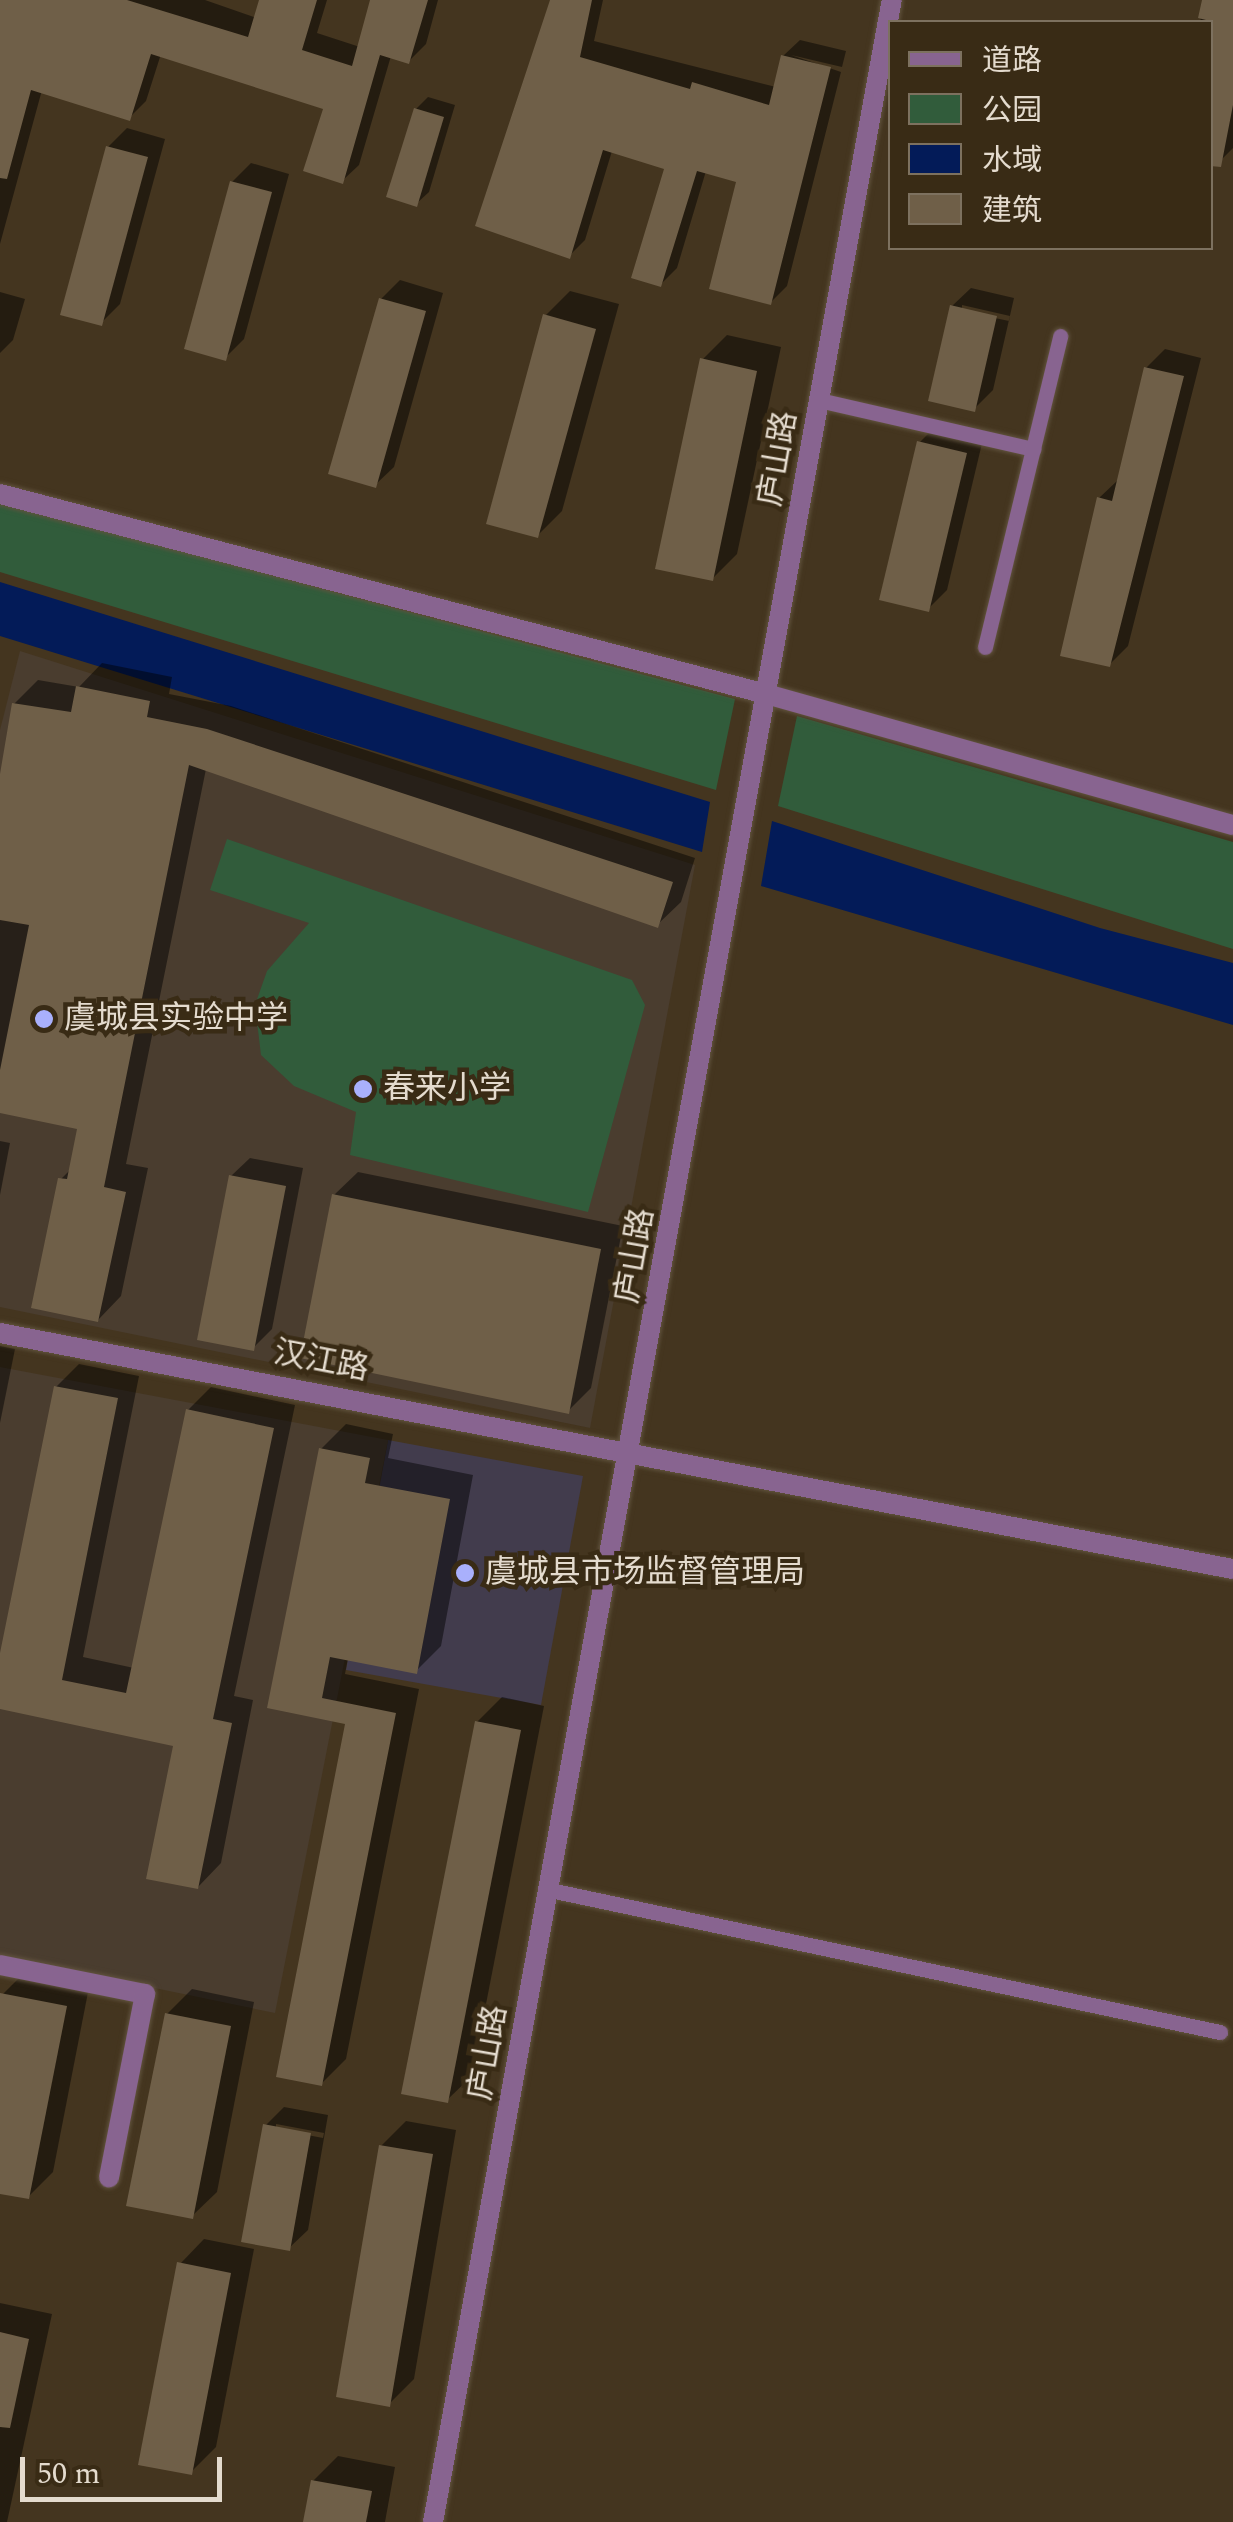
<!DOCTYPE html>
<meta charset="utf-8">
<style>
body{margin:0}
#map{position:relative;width:1233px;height:2522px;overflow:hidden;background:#44351f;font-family:Spectral,"Noto Sans SC",serif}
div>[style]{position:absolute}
.commercial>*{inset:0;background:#423c4d}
.education>*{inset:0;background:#4a3d2f}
.green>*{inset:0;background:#315c3b}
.water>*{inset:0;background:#031b58}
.shadow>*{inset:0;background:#0007}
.building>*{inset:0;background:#6f5f48}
.roads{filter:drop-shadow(0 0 2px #61533e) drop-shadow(0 0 2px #61533e)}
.service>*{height:15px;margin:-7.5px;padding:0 7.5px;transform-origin:7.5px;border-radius:7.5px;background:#886490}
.minor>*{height:20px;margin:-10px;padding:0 10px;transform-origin:10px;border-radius:10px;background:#886490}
.tertiary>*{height:20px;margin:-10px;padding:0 10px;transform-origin:10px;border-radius:10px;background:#886490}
.dots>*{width:28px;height:28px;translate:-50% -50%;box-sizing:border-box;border:5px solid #392b15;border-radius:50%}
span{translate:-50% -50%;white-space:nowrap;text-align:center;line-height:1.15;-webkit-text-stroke:9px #392b15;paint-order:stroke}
.street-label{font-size:32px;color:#e4dbce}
.poi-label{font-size:32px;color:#e4dbce}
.left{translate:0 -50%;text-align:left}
.legend{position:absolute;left:888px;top:20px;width:325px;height:230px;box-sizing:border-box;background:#392b15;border:2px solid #7d715f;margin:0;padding:12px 18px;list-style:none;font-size:30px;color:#e4dbce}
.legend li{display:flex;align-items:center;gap:20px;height:50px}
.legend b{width:50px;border:2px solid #7d715f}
.scale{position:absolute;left:20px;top:2457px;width:202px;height:45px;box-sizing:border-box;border:5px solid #e4dbce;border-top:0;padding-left:12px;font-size:30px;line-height:35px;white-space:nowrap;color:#e4dbce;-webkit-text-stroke:8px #392b15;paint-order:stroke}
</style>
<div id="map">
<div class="commercial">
<div style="clip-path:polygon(388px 1440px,583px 1476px,541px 1705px,346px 1670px)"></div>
</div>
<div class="education">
<div style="clip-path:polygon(20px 651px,695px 865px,590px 1428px,0 1307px,0 730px)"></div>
<div style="clip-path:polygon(0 1367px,388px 1440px,275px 2013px,0 1956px)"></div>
</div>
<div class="green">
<div style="clip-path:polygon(0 503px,735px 699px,716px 790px,0 572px)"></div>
<div style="clip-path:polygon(797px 716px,1233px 842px,1233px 949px,778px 806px)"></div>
<div style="clip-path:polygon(227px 839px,632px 980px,645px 1005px,588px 1212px,350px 1155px,356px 1112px,294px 1086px,261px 1055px,255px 1005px,267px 971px,309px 923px,210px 890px)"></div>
</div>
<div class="water">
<div style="clip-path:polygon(0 582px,710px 802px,702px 852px,0 636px)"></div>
<div style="clip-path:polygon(772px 821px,1100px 928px,1233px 963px,1233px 1025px,761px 886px)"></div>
</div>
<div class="shadow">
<div style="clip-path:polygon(0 0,205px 0,257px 18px,262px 0,327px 0,317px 33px,360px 47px,373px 0,438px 0,426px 44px,409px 61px,391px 56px,359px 165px,342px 181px,326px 107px,161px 54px,146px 101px,129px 118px,42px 90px,0 244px)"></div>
<div style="clip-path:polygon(553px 0,603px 0,594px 41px,776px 87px,783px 56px,800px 40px,846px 51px,842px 67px,791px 55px,841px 72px,787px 286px,771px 302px,739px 180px,706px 171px,677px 268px,661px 284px,667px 167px,612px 151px,585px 240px,569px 256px)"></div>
<div style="clip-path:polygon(1205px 0,1233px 0,1233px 148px,1221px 160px,1210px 22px,1200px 22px)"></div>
<div style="clip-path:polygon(428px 97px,455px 105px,429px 192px,416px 204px,416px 109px)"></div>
<div style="clip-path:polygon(127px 128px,165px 139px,120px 304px,101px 323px,108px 147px)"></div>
<div style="clip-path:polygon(251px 163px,289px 174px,244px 339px,225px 358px,232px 182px)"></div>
<div style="clip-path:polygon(400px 280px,443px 293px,394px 467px,375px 485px,381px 299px)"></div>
<div style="clip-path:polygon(evenodd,971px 288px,1014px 298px,993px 390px,974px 409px,952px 306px,971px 288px,962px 305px,1010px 316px,1009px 321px,962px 311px,962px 305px)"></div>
<div style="clip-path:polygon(570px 291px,619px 304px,562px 511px,538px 535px,545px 316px)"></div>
<div style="clip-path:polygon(0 292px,25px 299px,13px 340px,0 353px)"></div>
<div style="clip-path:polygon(727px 335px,781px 347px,737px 554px,712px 579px,702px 360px)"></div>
<div style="clip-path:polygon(1165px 349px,1201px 358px,1128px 646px,1109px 665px,1099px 498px,1118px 480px,1146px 368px)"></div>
<div style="clip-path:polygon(938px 424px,984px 435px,947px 590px,928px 609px,919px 443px)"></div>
<div style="clip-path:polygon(102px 663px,172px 677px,169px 694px,231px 706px,695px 858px,681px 902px,657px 925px,206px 769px,126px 1164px,148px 1168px,121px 1296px,98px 1320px,61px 1179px,72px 1168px,80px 1127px,0 1111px,0 789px,14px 704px,38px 680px,79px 687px)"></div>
<div style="clip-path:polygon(0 1141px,10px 1143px,0 1195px)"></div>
<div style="clip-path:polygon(250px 1158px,303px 1168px,272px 1329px,253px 1348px,231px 1176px)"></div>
<div style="clip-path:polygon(358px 1172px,623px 1226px,591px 1388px,568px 1411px,334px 1195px)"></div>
<div style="clip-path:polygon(0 1346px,15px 1349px,0 1423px)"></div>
<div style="clip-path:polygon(79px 1364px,139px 1376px,83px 1657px,134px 1668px,188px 1410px,211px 1387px,295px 1405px,234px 1696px,253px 1700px,221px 1863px,198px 1887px,176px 1744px,0 1706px,0 1665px,56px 1387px)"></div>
<div style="clip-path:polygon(346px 1424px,393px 1434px,388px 1458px,473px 1475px,441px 1646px,416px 1671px,348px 1658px,345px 1674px,419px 1689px,346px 2059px,322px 2083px,348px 1722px,270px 1706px,321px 1449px)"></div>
<div style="clip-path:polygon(502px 1697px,544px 1706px,472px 2076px,447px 2100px,477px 1722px)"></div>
<div style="clip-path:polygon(27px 1970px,90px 1982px,53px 2172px,28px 2197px,0 2191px,0 2008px,3px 1994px)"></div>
<div style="clip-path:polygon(192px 1989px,254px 2002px,217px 2192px,192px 2216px,167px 2014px)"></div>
<div style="clip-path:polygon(evenodd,284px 2107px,328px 2115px,308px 2230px,289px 2248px,265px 2126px,284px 2107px,276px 2124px,324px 2133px,323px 2138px,276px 2129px,276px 2124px)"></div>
<div style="clip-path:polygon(406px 2121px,456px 2130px,414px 2379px,389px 2404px,381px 2146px)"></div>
<div style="clip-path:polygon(204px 2239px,254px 2249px,216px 2447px,191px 2472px,180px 2264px)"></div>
<div style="clip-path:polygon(0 2303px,52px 2314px,7px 2522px,0 2522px)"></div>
<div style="clip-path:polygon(338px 2456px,395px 2467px,385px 2522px,306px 2522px,313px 2481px)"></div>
</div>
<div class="building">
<div style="clip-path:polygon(0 0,127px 0,248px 37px,259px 0,317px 0,302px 50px,352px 66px,370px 0,428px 0,409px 64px,380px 55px,343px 184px,303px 171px,323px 109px,151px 54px,130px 121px,31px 90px,7px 179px,0 178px)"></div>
<div style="clip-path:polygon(550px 0,592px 0,580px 57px,690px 89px,692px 82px,769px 105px,781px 55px,831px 67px,771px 305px,709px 289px,736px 182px,697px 171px,661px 287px,631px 278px,664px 169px,603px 150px,570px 259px,475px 226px)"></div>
<div style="clip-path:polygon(1202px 0,1233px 0,1233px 105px,1221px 167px,1210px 166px,1210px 21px,1198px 18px)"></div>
<div style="clip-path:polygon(414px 108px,444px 117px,417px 207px,386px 197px)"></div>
<div style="clip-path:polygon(106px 146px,148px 157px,102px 326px,60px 315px)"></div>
<div style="clip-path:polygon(230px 181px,272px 192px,226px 361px,184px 349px)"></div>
<div style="clip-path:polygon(379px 298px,426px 311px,376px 488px,328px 474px)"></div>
<div style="clip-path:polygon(950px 305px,997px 316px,975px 412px,928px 401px)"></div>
<div style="clip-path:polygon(543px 314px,596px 329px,538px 538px,486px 524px)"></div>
<div style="clip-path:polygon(700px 358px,757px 371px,713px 581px,655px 569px)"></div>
<div style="clip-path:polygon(1144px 367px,1184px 376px,1110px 667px,1060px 656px,1097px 497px,1112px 501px)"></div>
<div style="clip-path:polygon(917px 441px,967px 453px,929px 612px,879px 600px)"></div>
<div style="clip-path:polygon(76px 686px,150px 701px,147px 717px,207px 729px,673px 882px,658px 928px,189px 765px,104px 1187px,126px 1192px,98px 1322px,31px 1308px,58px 1178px,67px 1179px,77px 1129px,0 1113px,0 1070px,29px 925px,0 920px,0 774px,12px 703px,71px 712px)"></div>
<div style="clip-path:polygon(229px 1175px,286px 1186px,254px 1351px,197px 1340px)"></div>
<div style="clip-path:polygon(332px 1194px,601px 1249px,569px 1414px,300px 1358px)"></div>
<div style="clip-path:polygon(54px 1386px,118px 1398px,62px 1680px,126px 1693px,186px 1409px,274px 1428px,213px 1719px,232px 1723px,198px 1889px,146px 1879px,173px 1746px,0 1709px,0 1653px)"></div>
<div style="clip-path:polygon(319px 1448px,370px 1458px,365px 1483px,450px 1499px,417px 1674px,330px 1657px,322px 1698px,396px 1713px,322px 2086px,276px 2077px,345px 1724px,267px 1708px)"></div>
<div style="clip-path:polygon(475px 1721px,521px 1730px,448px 2103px,401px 2094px)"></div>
<div style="clip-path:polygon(0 1993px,67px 2006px,29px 2199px,0 2194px)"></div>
<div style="clip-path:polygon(165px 2013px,231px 2026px,193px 2219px,126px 2206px)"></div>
<div style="clip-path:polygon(263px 2124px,311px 2133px,290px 2251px,241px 2242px)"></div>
<div style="clip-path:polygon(379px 2145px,433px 2154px,390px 2407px,336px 2397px)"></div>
<div style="clip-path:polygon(177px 2262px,231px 2273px,192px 2475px,138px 2465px)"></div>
<div style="clip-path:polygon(0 2332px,29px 2339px,10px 2428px,0 2427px)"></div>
<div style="clip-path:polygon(311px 2480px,372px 2491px,366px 2522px,303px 2522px)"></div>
</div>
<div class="roads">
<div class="service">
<div style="left:819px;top:400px;width:220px;rotate:12.9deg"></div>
<div style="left:985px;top:647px;width:320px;rotate:-76.4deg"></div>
<div style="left:550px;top:1890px;width:685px;rotate:11.97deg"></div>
</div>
<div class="minor">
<div style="left:0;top:494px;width:796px;rotate:14.63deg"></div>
<div style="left:770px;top:695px;width:481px;rotate:15.7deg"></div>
<div style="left:0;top:1965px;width:148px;rotate:11.3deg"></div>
<div style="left:145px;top:1994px;width:187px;rotate:101.1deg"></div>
</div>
<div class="tertiary">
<div style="left:0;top:1333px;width:1255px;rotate:10.84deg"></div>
<div style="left:433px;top:2522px;width:2563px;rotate:-79.69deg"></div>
</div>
</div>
<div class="dots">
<div style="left:44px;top:1019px;background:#a9b0fc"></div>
<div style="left:363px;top:1089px;background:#a9b0fc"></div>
<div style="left:465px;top:1573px;background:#a9b0fc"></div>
</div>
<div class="street-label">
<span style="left:779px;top:459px;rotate:-80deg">庐山路</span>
<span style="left:636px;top:1256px;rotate:-80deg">庐山路</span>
<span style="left:321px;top:1362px;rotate:11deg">汉江路</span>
<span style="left:489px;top:2053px;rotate:-80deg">庐山路</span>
</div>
<div class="poi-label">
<span class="left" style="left:64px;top:1019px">虞城县实验中学</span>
<span class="left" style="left:383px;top:1089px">春来小学</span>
<span class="left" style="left:485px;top:1573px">虞城县市场监督管理局</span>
</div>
<ul class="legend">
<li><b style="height:12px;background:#886490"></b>道路</li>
<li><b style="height:28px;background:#315c3b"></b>公园</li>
<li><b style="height:28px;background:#031b58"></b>水域</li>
<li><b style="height:28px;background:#6f5f48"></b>建筑</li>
</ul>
<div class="scale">50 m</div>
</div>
